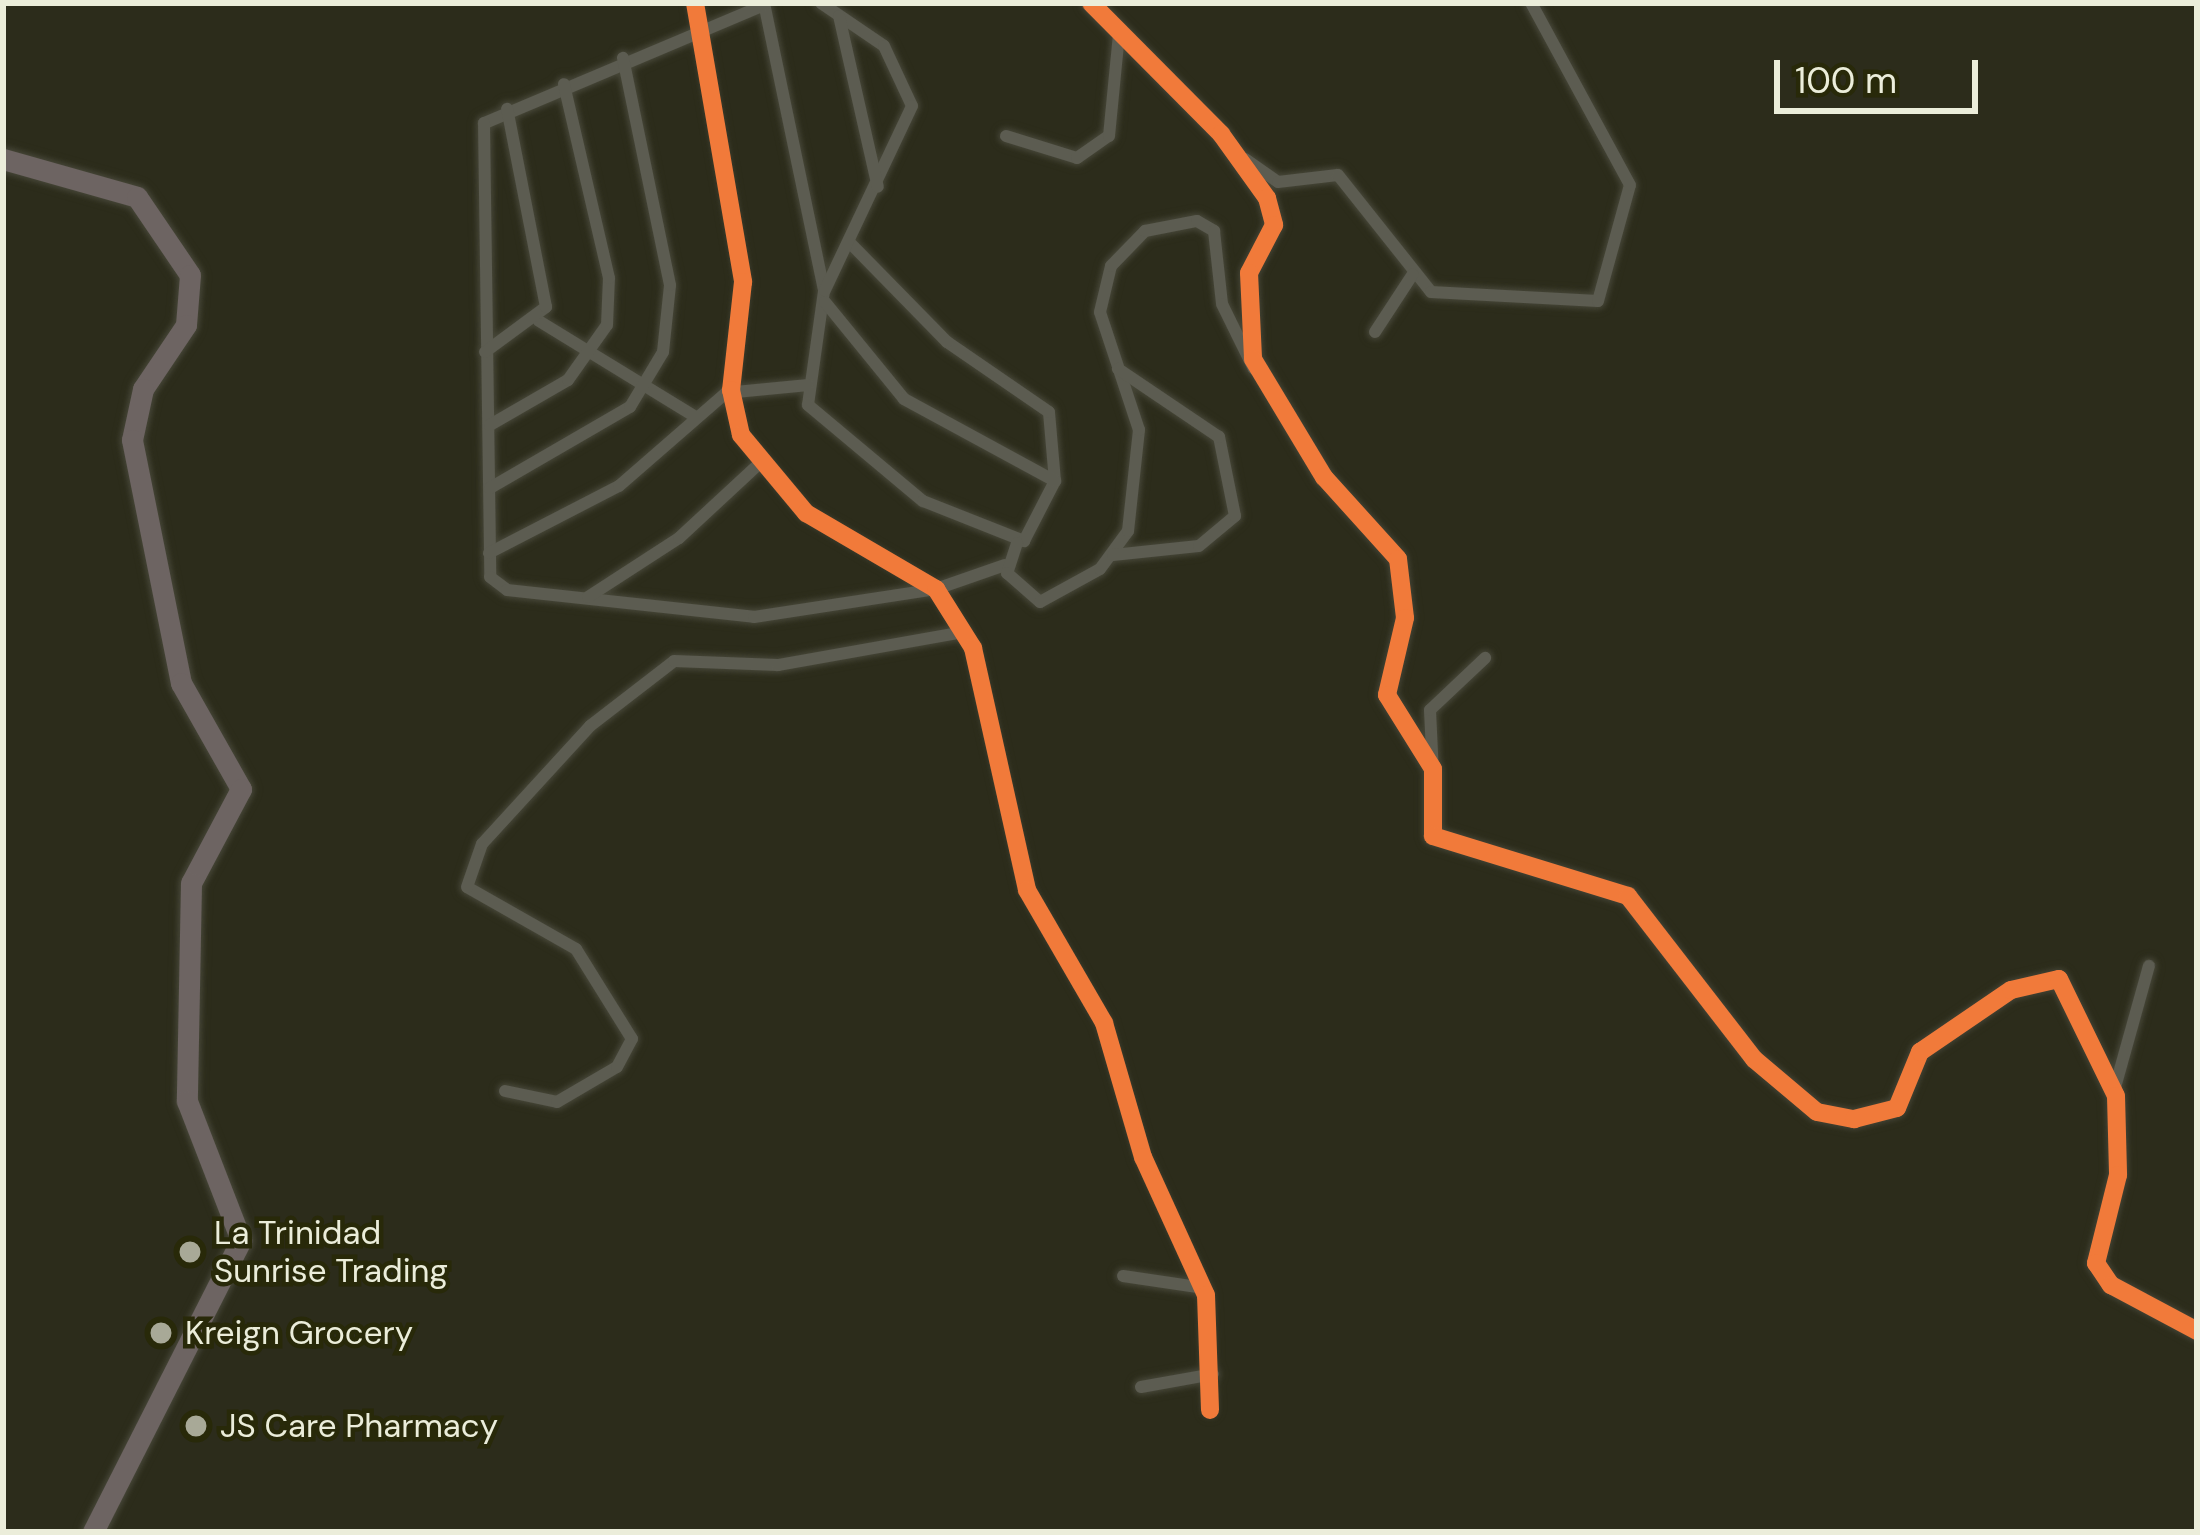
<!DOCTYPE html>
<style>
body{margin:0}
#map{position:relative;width:2200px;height:1535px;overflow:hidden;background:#2c2c1b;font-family:"DM Sans",sans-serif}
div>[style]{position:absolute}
.roads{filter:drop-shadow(0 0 3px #474739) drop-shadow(0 0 3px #474739)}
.street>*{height:12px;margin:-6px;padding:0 6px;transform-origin:6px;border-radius:6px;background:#5c5c51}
.secondary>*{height:16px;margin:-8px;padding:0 8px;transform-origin:8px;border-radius:8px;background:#65625a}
.highway>*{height:21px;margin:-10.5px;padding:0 10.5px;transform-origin:10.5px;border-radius:10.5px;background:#6d6462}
.cycleway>*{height:18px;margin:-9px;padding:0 9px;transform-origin:9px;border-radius:9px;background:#f17a3a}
.dots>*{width:33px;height:33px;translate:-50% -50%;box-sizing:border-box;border:6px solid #282909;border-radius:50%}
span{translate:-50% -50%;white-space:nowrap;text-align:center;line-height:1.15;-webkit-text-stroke:9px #282909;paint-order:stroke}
.poi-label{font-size:33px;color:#ebedda}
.left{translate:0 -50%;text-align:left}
.frame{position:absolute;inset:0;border:6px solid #ebedda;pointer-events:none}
.scale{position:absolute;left:1774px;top:60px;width:204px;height:54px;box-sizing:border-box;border:6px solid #ebedda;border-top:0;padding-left:15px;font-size:36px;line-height:42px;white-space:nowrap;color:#ebedda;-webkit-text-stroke:9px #282909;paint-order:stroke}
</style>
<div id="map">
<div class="roads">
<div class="street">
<div style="left:695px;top:3px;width:283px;rotate:80.2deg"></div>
<div style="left:743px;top:282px;width:109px;rotate:96.3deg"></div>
<div style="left:731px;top:390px;width:46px;rotate:77.5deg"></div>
<div style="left:741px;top:435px;width:102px;rotate:50.2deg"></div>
<div style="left:806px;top:513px;width:151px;rotate:30.3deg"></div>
<div style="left:936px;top:589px;width:70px;rotate:57.9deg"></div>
<div style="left:973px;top:648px;width:248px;rotate:77.4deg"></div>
<div style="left:1027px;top:890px;width:154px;rotate:59.9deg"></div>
<div style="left:1104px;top:1023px;width:140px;rotate:73.8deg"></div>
<div style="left:1143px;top:1157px;width:152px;rotate:65.5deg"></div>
<div style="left:1206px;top:1295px;width:115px;rotate:88deg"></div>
<div style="left:764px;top:3px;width:294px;rotate:78.2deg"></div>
<div style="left:824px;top:291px;width:115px;rotate:98deg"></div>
<div style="left:808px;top:405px;width:150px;rotate:39.9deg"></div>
<div style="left:923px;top:501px;width:109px;rotate:21.6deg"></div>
<div style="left:1024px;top:541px;width:68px;rotate:-62.7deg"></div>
<div style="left:1055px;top:481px;width:69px;rotate:-95deg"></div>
<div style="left:1049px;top:412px;width:124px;rotate:-145.5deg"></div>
<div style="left:947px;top:342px;width:139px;rotate:-134.4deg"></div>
<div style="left:821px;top:3px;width:76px;rotate:34.3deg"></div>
<div style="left:884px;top:46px;width:66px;rotate:65deg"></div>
<div style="left:912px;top:106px;width:204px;rotate:115.3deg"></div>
<div style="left:764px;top:5px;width:304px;rotate:157.1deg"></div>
<div style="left:484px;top:123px;width:454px;rotate:89.2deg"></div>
<div style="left:490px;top:577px;width:21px;rotate:37deg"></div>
<div style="left:507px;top:590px;width:248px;rotate:6.2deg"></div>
<div style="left:754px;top:617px;width:184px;rotate:-8.7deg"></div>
<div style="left:936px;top:589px;width:73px;rotate:-19.2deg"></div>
<div style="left:839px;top:16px;width:175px;rotate:77.2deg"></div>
<div style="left:1006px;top:136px;width:74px;rotate:17.2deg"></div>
<div style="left:1077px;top:158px;width:39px;rotate:-35deg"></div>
<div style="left:1109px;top:136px;width:102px;rotate:-84.4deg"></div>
<div style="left:1245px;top:159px;width:40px;rotate:34.9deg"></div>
<div style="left:1278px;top:182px;width:60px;rotate:-6.7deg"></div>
<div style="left:1338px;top:175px;width:149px;rotate:51.5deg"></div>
<div style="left:1431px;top:292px;width:167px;rotate:3.1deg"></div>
<div style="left:1598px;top:301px;width:120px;rotate:-74.6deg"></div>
<div style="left:1630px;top:185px;width:207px;rotate:-118.5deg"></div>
<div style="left:825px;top:302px;width:125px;rotate:50.8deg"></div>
<div style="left:904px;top:399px;width:172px;rotate:28.5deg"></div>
<div style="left:539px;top:321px;width:185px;rotate:31.5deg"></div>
<div style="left:1375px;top:332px;width:69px;rotate:-56.8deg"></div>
<div style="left:485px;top:352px;width:76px;rotate:-36.4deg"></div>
<div style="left:546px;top:307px;width:202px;rotate:-101.1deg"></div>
<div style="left:490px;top:425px;width:90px;rotate:-30deg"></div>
<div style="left:568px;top:380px;width:67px;rotate:-54.7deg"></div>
<div style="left:607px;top:325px;width:47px;rotate:-87.6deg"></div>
<div style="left:609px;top:278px;width:199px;rotate:-103.1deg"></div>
<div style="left:490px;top:488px;width:162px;rotate:-30.1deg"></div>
<div style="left:630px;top:407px;width:64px;rotate:-59deg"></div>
<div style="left:663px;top:352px;width:67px;rotate:-84deg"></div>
<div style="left:670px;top:285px;width:232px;rotate:-101.7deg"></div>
<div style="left:1017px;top:543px;width:32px;rotate:108deg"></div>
<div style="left:1007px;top:573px;width:44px;rotate:41.3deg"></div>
<div style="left:1040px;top:602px;width:68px;rotate:-28.8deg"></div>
<div style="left:1100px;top:569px;width:47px;rotate:-53.6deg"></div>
<div style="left:1128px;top:531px;width:102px;rotate:-83.8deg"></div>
<div style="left:1139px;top:430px;width:124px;rotate:-108.3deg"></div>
<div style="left:1100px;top:312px;width:47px;rotate:-76.6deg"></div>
<div style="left:1111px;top:266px;width:49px;rotate:-45.8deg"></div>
<div style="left:1145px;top:231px;width:53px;rotate:-10.9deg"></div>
<div style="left:1197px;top:221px;width:20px;rotate:30deg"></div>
<div style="left:1214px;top:231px;width:73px;rotate:83.7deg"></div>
<div style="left:1222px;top:304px;width:72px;rotate:63.8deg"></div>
<div style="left:489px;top:553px;width:146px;rotate:-27.3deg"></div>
<div style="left:619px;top:486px;width:142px;rotate:-41deg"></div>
<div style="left:726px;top:393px;width:82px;rotate:-5.6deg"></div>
<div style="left:1113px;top:555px;width:86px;rotate:-6deg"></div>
<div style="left:1199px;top:546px;width:47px;rotate:-39.8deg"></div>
<div style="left:1235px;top:516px;width:81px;rotate:-101.4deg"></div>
<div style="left:1219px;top:437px;width:122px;rotate:-146deg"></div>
<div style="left:588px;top:597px;width:108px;rotate:-33deg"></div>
<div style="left:679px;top:538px;width:109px;rotate:-42.8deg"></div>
<div style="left:1433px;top:774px;width:64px;rotate:-92.7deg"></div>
<div style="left:1430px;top:710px;width:76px;rotate:-43.4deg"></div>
<div style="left:505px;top:1091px;width:53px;rotate:11.9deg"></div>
<div style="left:557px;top:1102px;width:69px;rotate:-30.3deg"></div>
<div style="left:617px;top:1067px;width:32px;rotate:-62deg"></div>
<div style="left:632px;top:1039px;width:106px;rotate:-121.9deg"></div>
<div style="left:576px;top:949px;width:125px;rotate:-150.4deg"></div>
<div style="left:467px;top:887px;width:46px;rotate:-70.8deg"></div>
<div style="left:482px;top:844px;width:160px;rotate:-47.5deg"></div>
<div style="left:590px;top:726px;width:106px;rotate:-37.7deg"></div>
<div style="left:674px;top:661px;width:104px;rotate:2.2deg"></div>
<div style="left:778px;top:665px;width:189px;rotate:-10.1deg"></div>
<div style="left:2114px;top:1091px;width:130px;rotate:-74.4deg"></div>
<div style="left:1123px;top:1276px;width:82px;rotate:8.4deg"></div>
<div style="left:1141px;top:1387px;width:73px;rotate:-10.2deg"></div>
</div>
<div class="secondary">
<div style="left:1091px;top:3px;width:185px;rotate:45.2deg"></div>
<div style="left:1221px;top:134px;width:79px;rotate:54.3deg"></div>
<div style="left:1267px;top:198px;width:28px;rotate:75deg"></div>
<div style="left:1274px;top:225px;width:54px;rotate:117.5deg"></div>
<div style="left:1249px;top:273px;width:86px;rotate:87.3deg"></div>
<div style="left:1253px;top:359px;width:138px;rotate:59deg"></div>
<div style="left:1324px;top:477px;width:110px;rotate:47.9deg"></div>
<div style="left:1398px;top:559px;width:59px;rotate:83.2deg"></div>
<div style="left:1405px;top:618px;width:79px;rotate:103.2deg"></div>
<div style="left:1387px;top:695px;width:87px;rotate:58.1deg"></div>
<div style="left:1433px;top:769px;width:67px;rotate:90deg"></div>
<div style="left:1433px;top:836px;width:204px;rotate:17.1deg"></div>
<div style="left:1628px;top:896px;width:206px;rotate:52.3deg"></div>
<div style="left:1754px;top:1059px;width:82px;rotate:40.1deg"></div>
<div style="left:1817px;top:1112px;width:38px;rotate:11deg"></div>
<div style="left:1854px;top:1119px;width:44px;rotate:-14.3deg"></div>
<div style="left:1897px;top:1108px;width:61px;rotate:-67.7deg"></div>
<div style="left:1920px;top:1052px;width:110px;rotate:-34.3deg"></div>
<div style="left:2011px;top:990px;width:49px;rotate:-12.9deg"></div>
<div style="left:2059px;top:979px;width:130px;rotate:64deg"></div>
<div style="left:2116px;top:1096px;width:79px;rotate:88.5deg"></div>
<div style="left:2118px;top:1175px;width:91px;rotate:104deg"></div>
<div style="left:2096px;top:1263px;width:27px;rotate:56deg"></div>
<div style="left:2111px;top:1285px;width:98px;rotate:28.1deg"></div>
</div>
<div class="highway">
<div style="left:3px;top:159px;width:139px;rotate:15.8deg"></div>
<div style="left:137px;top:197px;width:94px;rotate:55.8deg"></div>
<div style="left:190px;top:275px;width:50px;rotate:94.6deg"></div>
<div style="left:186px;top:325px;width:77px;rotate:123.9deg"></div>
<div style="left:143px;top:389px;width:52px;rotate:102.2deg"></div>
<div style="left:132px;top:440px;width:248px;rotate:78.6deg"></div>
<div style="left:181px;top:683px;width:122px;rotate:60.5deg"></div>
<div style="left:241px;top:789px;width:106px;rotate:118deg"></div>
<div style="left:191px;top:883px;width:218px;rotate:91.1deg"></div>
<div style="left:187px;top:1101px;width:149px;rotate:68.8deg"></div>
<div style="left:241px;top:1240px;width:327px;rotate:116.9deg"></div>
</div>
</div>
<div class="cycleway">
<div style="left:695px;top:3px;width:283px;rotate:80.2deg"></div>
<div style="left:743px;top:282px;width:109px;rotate:96.3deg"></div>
<div style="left:731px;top:390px;width:46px;rotate:77.5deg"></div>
<div style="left:741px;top:435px;width:102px;rotate:50.2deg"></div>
<div style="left:806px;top:513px;width:151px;rotate:30.3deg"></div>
<div style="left:936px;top:589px;width:70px;rotate:57.9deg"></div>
<div style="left:973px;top:648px;width:248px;rotate:77.4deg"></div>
<div style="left:1027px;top:890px;width:154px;rotate:59.9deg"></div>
<div style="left:1104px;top:1023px;width:140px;rotate:73.8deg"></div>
<div style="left:1143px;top:1157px;width:152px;rotate:65.5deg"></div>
<div style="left:1206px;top:1295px;width:115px;rotate:88deg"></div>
<div style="left:1091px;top:3px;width:185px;rotate:45.2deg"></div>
<div style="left:1221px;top:134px;width:79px;rotate:54.3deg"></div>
<div style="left:1267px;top:198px;width:28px;rotate:75deg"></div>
<div style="left:1274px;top:225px;width:54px;rotate:117.5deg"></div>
<div style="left:1249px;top:273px;width:86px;rotate:87.3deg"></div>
<div style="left:1253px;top:359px;width:138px;rotate:59deg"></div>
<div style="left:1324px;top:477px;width:110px;rotate:47.9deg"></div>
<div style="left:1398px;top:559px;width:59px;rotate:83.2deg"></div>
<div style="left:1405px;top:618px;width:79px;rotate:103.2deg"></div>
<div style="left:1387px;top:695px;width:87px;rotate:58.1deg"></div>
<div style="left:1433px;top:769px;width:67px;rotate:90deg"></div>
<div style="left:1433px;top:836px;width:204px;rotate:17.1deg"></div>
<div style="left:1628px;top:896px;width:206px;rotate:52.3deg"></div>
<div style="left:1754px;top:1059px;width:82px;rotate:40.1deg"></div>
<div style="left:1817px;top:1112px;width:38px;rotate:11deg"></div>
<div style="left:1854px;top:1119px;width:44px;rotate:-14.3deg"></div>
<div style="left:1897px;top:1108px;width:61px;rotate:-67.7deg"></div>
<div style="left:1920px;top:1052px;width:110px;rotate:-34.3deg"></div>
<div style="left:2011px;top:990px;width:49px;rotate:-12.9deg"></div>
<div style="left:2059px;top:979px;width:130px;rotate:64deg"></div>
<div style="left:2116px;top:1096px;width:79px;rotate:88.5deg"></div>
<div style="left:2118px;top:1175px;width:91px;rotate:104deg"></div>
<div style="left:2096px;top:1263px;width:27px;rotate:56deg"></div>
<div style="left:2111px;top:1285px;width:98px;rotate:28.1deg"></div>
</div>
<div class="dots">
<div style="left:190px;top:1252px;background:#a8a997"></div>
<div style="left:161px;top:1333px;background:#a8a997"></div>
<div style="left:196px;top:1426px;background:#a8a997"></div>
</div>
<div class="poi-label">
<span class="left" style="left:214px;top:1252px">La Trinidad<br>Sunrise Trading</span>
<span class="left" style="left:185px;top:1333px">Kreign Grocery</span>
<span class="left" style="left:220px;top:1426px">JS Care Pharmacy</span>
</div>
<div class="frame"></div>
<div class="scale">100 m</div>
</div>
